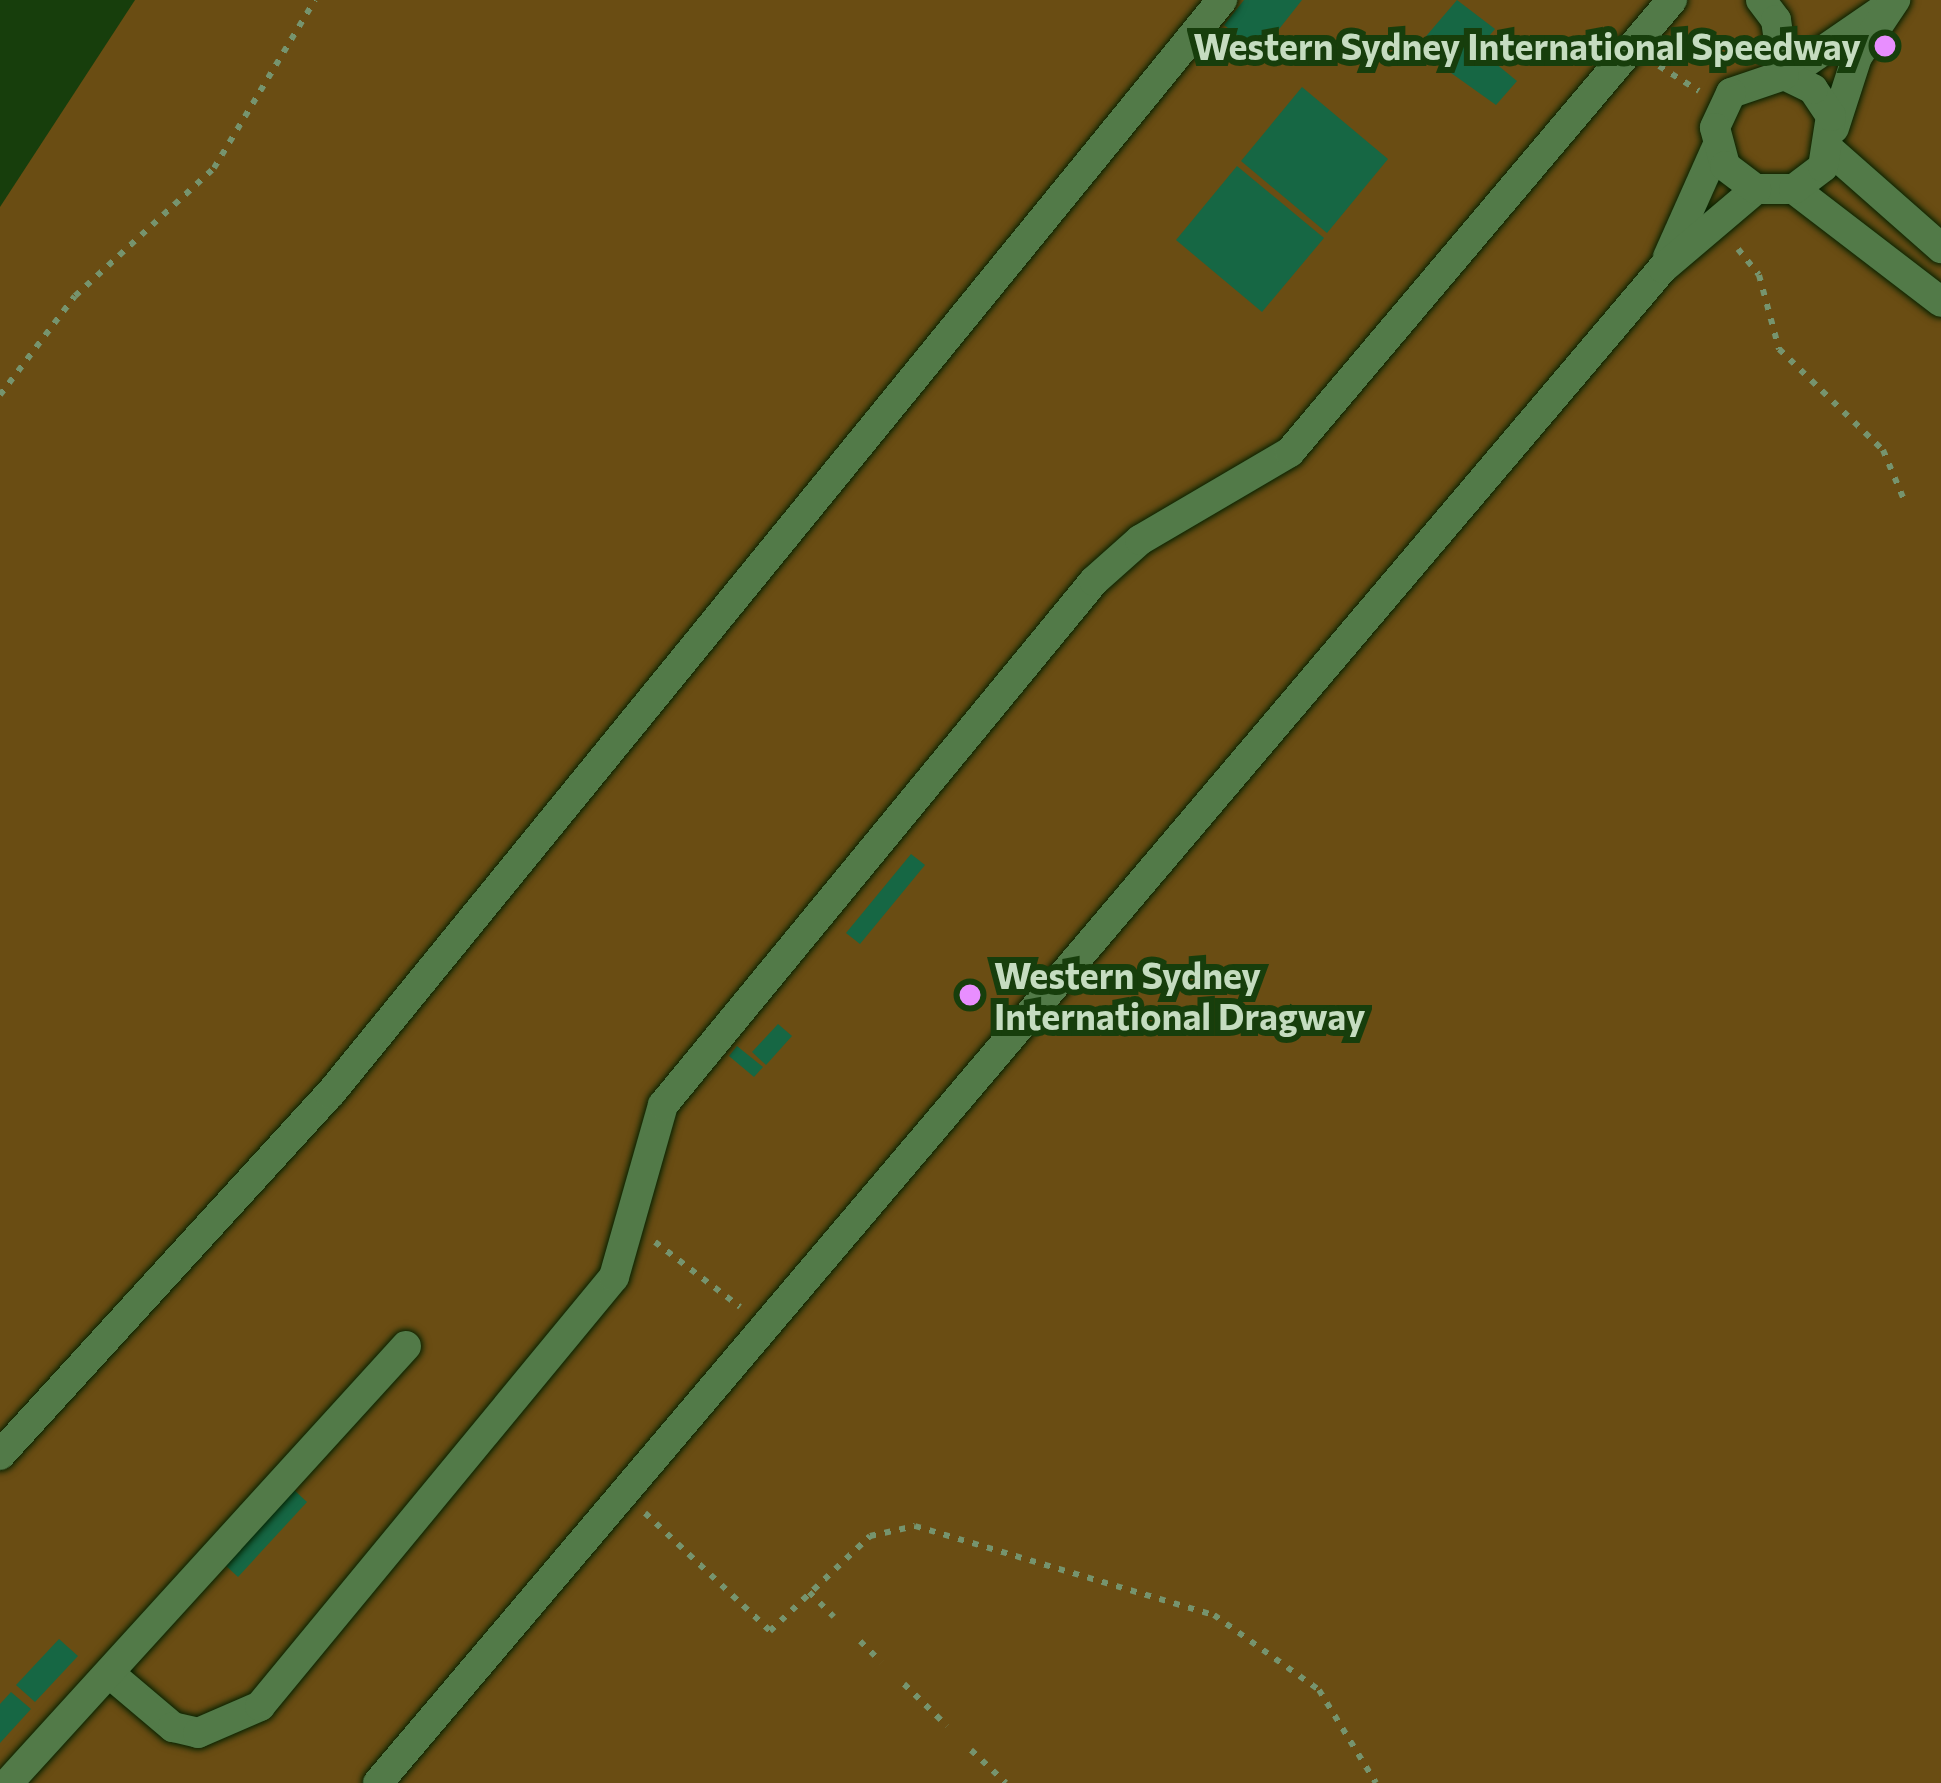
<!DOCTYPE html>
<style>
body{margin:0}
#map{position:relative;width:1941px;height:1783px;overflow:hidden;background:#173e0c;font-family:Commissioner,sans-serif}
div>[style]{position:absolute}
.green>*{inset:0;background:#6a4d13}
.building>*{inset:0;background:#166744}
.path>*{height:6px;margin-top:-3px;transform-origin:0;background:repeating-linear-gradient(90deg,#76946e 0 6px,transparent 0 15px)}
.roads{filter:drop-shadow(0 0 3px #052200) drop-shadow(0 0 3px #052200)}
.minor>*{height:30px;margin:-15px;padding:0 15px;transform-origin:15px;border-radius:15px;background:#527a48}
.dots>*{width:33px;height:33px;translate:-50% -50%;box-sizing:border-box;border:6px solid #173e0c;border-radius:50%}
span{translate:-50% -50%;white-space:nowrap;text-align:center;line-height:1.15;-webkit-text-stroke:12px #173e0c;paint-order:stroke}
.poi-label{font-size:36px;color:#c5dcc0;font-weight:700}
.right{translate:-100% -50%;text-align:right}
.left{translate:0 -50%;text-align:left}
</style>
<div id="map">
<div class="green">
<div style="clip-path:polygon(135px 0,1941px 0,1941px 1783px,0 1783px,0 207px)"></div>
</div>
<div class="building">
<div style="clip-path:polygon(1244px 0,1302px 0,1260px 53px,1224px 25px)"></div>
<div style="clip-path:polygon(1457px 0,1495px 29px,1478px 49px,1517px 81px,1496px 105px,1416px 48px)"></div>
<div style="clip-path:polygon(1302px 87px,1388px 159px,1327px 233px,1241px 161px)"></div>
<div style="clip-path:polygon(1237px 166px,1324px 238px,1262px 312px,1176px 240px)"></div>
<div style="clip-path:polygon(911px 854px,925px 865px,860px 944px,846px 933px)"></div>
<div style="clip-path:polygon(778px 1024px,792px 1036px,766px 1065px,752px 1052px)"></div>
<div style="clip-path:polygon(737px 1046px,763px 1067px,754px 1077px,729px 1056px)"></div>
<div style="clip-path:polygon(292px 1488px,307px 1502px,238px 1577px,223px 1563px)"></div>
<div style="clip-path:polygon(59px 1639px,78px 1656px,35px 1702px,16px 1685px)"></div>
<div style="clip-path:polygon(11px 1692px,31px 1709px,0 1743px,0 1704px)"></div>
</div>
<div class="path">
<div style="left:1659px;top:66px;width:47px;rotate:32deg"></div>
<div style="left:1738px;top:249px;width:33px;rotate:51deg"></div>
<div style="left:1759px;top:275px;width:77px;rotate:74.9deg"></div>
<div style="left:1779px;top:349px;width:145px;rotate:44.2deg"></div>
<div style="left:1883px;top:450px;width:56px;rotate:67.1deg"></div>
<div style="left:0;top:395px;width:124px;rotate:-52.9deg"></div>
<div style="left:75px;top:296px;width:189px;rotate:-42.6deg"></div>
<div style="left:214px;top:168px;width:196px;rotate:-59deg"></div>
<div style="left:655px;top:1242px;width:107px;rotate:37.4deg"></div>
<div style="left:645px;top:1513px;width:172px;rotate:43.3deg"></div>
<div style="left:770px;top:1631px;width:138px;rotate:-43.5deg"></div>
<div style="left:870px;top:1536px;width:46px;rotate:-12.5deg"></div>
<div style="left:915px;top:1526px;width:312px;rotate:16.6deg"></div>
<div style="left:1214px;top:1615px;width:129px;rotate:35.5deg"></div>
<div style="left:1319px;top:1690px;width:109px;rotate:58.5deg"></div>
<div style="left:809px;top:1592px;width:35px;rotate:45deg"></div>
<div style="left:860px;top:1641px;width:30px;rotate:45deg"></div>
<div style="left:904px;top:1684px;width:60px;rotate:44.3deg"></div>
<div style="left:971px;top:1750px;width:48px;rotate:43.3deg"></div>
</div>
<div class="roads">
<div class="minor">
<div style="left:1761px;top:0;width:25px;rotate:53deg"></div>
<div style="left:1776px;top:20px;width:56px;rotate:81.7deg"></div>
<div style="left:1786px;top:76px;width:116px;rotate:-34.5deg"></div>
<div style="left:1834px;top:128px;width:75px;rotate:-72.1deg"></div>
<div style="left:1857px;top:57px;width:69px;rotate:-56.3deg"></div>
<div style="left:1831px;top:151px;width:147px;rotate:41.4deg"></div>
<div style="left:1794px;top:189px;width:185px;rotate:37.5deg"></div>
<div style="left:1668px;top:257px;width:120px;rotate:-66deg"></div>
<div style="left:0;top:1455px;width:489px;rotate:-47.6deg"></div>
<div style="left:330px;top:1094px;width:1412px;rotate:-50.81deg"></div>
<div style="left:109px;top:1673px;width:84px;rotate:40.2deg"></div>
<div style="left:173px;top:1727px;width:26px;rotate:13deg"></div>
<div style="left:198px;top:1733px;width:68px;rotate:-23.5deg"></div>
<div style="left:260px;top:1706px;width:556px;rotate:-50.47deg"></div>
<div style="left:614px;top:1277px;width:179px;rotate:-74.1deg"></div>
<div style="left:663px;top:1105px;width:678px;rotate:-50.56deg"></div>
<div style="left:1094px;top:581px;width:62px;rotate:-41.7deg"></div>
<div style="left:1140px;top:540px;width:174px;rotate:-30.4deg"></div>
<div style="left:1290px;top:452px;width:592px;rotate:-49.8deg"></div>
<div style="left:8px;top:1783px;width:591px;rotate:-47.67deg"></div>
<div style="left:378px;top:1783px;width:1987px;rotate:-49.7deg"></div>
<div style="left:1663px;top:268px;width:122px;rotate:-40.3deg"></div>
<div style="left:1756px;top:189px;width:38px"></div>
<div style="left:1794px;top:189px;width:36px;rotate:-37deg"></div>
<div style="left:1823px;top:167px;width:52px;rotate:-81.1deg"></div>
<div style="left:1831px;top:116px;width:32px;rotate:-124deg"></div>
<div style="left:1813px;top:89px;width:32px;rotate:-154deg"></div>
<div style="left:1784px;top:75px;width:56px;rotate:161.2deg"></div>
<div style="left:1731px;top:93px;width:38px;rotate:115deg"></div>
<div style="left:1715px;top:128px;width:39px;rotate:75deg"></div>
<div style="left:1725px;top:166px;width:39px;rotate:37deg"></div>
</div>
</div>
<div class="dots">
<div style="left:1885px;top:46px;background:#e88eff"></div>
<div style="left:970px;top:995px;background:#e88eff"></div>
</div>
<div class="poi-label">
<span class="right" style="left:1861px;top:46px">Western Sydney International Speedway</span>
<span class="left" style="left:994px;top:995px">Western Sydney<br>International Dragway</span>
</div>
</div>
